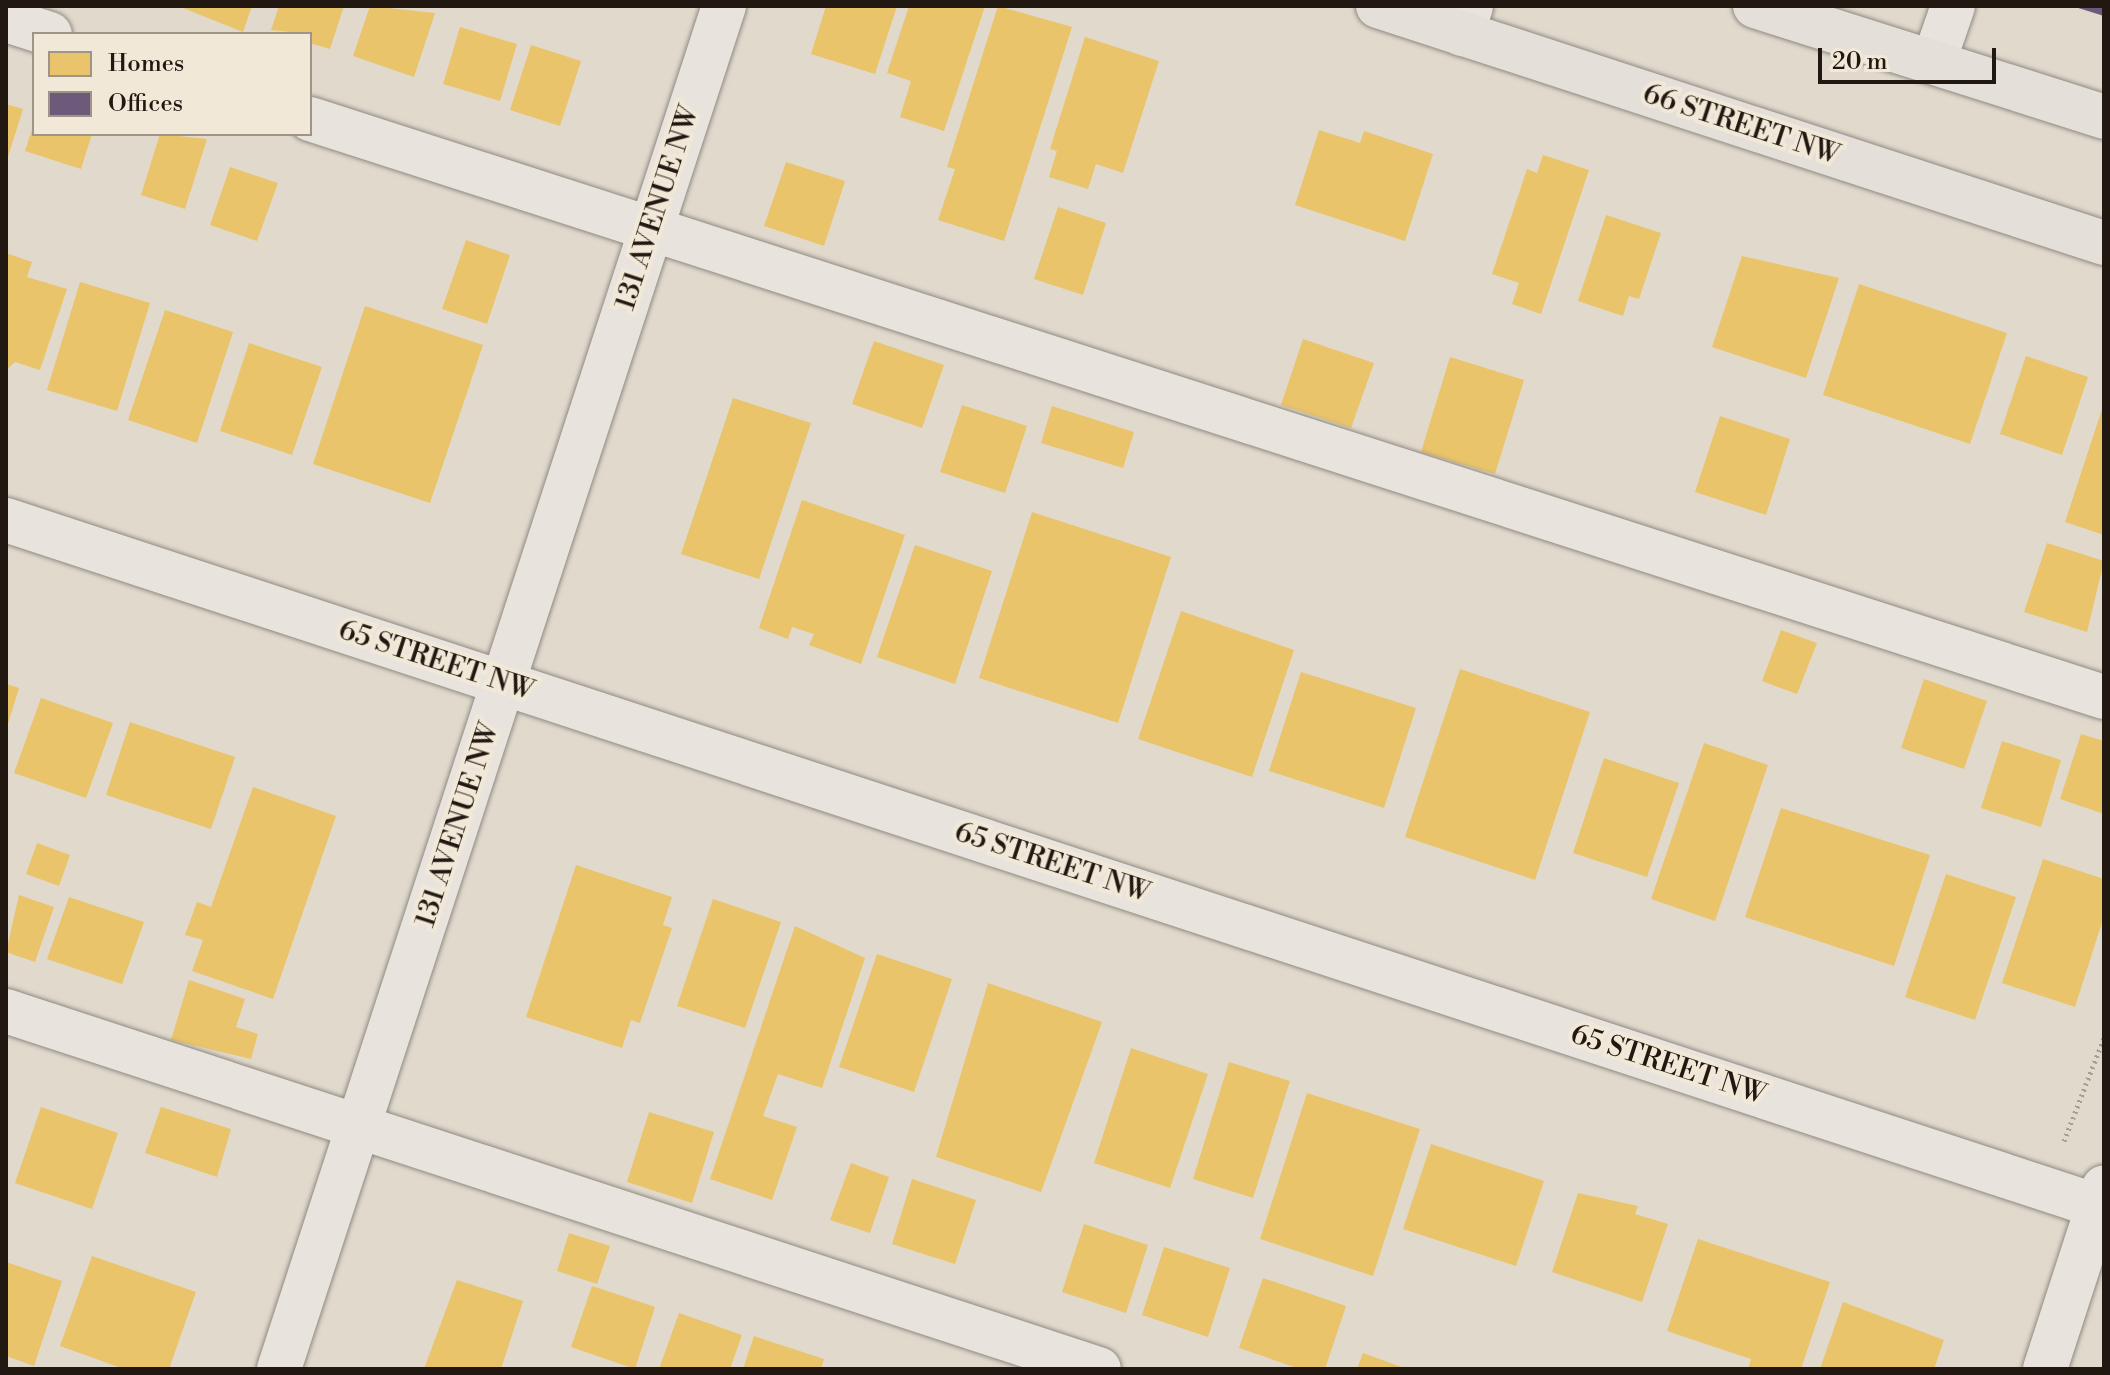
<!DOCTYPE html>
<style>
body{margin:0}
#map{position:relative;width:2110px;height:1375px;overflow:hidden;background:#e1d9cc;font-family:"Libre Bodoni",serif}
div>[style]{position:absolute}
.homes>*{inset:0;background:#e9c46a}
.offices>*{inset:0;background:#6d597a}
.path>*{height:5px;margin-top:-2.5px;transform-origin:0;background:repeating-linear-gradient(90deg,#a29e98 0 2px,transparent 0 6px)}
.roads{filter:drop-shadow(0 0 2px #8f8a82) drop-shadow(0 0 2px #8f8a82)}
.minor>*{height:44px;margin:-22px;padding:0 22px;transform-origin:22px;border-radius:22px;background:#e8e4dd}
.major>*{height:44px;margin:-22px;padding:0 22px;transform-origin:22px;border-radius:22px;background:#e4dfd8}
span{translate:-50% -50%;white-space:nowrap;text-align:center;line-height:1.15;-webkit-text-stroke:8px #f1e8d8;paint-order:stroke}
.street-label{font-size:28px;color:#211811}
.frame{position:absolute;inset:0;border:8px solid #211811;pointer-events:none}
.legend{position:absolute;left:32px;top:32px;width:280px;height:104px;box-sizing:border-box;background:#f1e8d8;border:2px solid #9e9588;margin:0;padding:10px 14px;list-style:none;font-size:24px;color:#211811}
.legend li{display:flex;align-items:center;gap:16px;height:40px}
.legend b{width:40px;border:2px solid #9e9588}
.scale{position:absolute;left:1818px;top:48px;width:178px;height:36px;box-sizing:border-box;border:4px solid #211811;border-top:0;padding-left:10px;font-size:24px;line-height:28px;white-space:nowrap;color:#211811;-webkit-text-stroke:6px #f1e8d8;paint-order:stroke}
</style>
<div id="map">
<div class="homes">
<div style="clip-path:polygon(178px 6px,252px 6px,243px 32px)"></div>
<div style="clip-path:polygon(279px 6px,344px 6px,330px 49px,310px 43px,310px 34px,271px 30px)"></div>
<div style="clip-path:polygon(370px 6px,435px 13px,414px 77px,353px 56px)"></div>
<div style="clip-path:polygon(826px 6px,897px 6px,875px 74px,811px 54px)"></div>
<div style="clip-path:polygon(909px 6px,985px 6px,944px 131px,900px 117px,911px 81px,887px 73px)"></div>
<div style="clip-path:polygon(998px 6px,1072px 27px,1004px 241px,938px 220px,955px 169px,947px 167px)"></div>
<div style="clip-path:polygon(460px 27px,517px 44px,500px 101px,443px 84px)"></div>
<div style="clip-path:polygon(1085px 37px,1159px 61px,1123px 173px,1096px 164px,1088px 189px,1049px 177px,1057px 151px,1050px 149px)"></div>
<div style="clip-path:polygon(531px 45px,581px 61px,560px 126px,510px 110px)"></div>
<div style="clip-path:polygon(6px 104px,23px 109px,7px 160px,6px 160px)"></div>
<div style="clip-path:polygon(33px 126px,34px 134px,92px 134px,81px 169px,25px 151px)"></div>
<div style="clip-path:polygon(1319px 130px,1360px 143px,1364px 131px,1433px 154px,1405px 241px,1295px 205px)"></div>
<div style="clip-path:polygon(160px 134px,207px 139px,185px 209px,141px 195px)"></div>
<div style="clip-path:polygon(1543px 155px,1589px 170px,1541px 314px,1512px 304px,1519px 283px,1492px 274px,1527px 169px,1537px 173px)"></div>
<div style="clip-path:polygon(786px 162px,845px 181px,824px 246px,764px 226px)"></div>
<div style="clip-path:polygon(230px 167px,278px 183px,257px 241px,210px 225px)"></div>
<div style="clip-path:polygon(1058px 207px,1106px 223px,1083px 295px,1034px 279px)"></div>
<div style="clip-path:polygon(1606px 215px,1661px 233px,1639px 299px,1629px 296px,1623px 316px,1578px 301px)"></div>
<div style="clip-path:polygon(466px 240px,510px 255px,487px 324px,442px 309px)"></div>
<div style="clip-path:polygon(6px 253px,32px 262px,27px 277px,67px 289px,40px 370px,15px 362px,6px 370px)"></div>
<div style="clip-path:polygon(1742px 256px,1839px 278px,1806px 378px,1712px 347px)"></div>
<div style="clip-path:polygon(80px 282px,150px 303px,117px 411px,47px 390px)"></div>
<div style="clip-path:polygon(1859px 284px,2007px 333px,1970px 444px,1823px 395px)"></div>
<div style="clip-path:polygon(365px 306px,483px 345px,430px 503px,313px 464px)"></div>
<div style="clip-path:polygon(165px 310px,233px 332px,197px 443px,128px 420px)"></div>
<div style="clip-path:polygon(1303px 339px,1374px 363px,1351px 428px,1281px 405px)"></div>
<div style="clip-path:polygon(874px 341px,944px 365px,922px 428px,852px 404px)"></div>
<div style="clip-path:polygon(249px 343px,322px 367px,292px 455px,220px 431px)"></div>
<div style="clip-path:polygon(2026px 356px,2088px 377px,2062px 455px,2000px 434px)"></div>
<div style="clip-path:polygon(1450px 357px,1524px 380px,1495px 474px,1421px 452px)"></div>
<div style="clip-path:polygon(733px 398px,811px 423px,759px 579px,681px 554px)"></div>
<div style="clip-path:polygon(962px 405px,1027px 426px,1005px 493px,940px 472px)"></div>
<div style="clip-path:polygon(1052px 406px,1134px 432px,1123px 468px,1041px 443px)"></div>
<div style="clip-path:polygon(2103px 406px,2104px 406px,2104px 535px,2065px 522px)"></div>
<div style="clip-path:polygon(1720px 416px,1790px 439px,1766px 515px,1695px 492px)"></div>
<div style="clip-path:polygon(802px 500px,905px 535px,861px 664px,809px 645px,814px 634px,792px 627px,788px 639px,759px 628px)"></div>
<div style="clip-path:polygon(1032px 512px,1171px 557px,1118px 723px,979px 678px)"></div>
<div style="clip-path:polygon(2047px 543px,2104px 561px,2087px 632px,2024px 612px)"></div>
<div style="clip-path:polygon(915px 545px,992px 571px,955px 684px,877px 657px)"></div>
<div style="clip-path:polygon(1181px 611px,1294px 650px,1252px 777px,1138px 739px)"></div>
<div style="clip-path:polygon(1781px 630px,1817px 643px,1797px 694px,1762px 681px)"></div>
<div style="clip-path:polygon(1460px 669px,1590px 712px,1535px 880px,1405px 837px)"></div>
<div style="clip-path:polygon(1301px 672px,1416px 708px,1384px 808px,1269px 771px)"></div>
<div style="clip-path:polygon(1924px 679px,1987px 701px,1964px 769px,1901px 748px)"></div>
<div style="clip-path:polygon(6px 684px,19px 688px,7px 727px,6px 726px)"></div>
<div style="clip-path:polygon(41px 698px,113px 723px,86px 798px,14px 773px)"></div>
<div style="clip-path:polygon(130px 722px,235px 757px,211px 829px,106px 795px)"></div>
<div style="clip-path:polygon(2081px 734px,2104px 741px,2104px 814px,2060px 799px)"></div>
<div style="clip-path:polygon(2002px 741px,2061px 760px,2041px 827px,1981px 808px)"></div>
<div style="clip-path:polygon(1704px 743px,1768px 765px,1715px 921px,1651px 899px)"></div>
<div style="clip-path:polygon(1604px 758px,1679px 783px,1647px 877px,1573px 853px)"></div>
<div style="clip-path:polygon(253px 787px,336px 816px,273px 999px,192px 971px,203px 940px,185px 935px,197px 902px,211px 907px)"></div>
<div style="clip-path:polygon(1781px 808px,1930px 855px,1894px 966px,1745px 917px)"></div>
<div style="clip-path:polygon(37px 843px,70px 855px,59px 886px,26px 874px)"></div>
<div style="clip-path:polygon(2043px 859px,2104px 879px,2104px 916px,2075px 1007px,2002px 983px)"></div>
<div style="clip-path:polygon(576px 865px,672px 897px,663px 925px,672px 928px,640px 1023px,631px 1020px,622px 1048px,526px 1017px)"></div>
<div style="clip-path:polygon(1946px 874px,2016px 897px,1975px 1020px,1905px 997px)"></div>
<div style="clip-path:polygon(19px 895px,54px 907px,35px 962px,6px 952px)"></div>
<div style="clip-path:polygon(69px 897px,144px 922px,122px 984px,47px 959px)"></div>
<div style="clip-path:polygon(713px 899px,781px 922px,745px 1028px,677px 1006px)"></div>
<div style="clip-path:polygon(795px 926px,865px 958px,822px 1088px,778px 1074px,763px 1116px,797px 1127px,772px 1200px,710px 1179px)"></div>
<div style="clip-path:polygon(877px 954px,952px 979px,914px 1092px,839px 1067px)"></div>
<div style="clip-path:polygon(189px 980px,245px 999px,236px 1027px,258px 1034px,251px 1059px,171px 1040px)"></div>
<div style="clip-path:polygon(988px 983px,1102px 1022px,1041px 1192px,936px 1157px)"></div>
<div style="clip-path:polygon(1131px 1048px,1208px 1074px,1170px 1188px,1094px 1163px)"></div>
<div style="clip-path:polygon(1229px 1062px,1290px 1081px,1253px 1198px,1193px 1179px)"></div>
<div style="clip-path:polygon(1307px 1093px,1420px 1129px,1373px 1276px,1260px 1239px)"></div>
<div style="clip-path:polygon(41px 1107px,118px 1133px,92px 1209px,15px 1183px)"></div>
<div style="clip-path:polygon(161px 1107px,231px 1129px,217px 1177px,145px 1153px)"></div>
<div style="clip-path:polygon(649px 1112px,714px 1132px,692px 1203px,627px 1182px)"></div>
<div style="clip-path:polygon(1431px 1144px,1544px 1181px,1516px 1266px,1403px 1229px)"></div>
<div style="clip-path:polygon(851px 1163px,889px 1177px,870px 1233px,830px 1220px)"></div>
<div style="clip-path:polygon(912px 1179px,976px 1200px,955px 1264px,892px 1244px)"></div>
<div style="clip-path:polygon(1578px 1193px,1638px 1206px,1635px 1214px,1668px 1224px,1642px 1302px,1552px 1272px)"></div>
<div style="clip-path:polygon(1084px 1224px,1148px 1245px,1126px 1313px,1062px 1292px)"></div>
<div style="clip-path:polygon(569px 1233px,610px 1246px,597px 1284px,557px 1271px)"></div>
<div style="clip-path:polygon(1698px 1239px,1830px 1282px,1801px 1369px,1748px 1369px,1751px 1359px,1667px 1331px)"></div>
<div style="clip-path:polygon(1164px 1247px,1230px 1268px,1208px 1337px,1142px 1315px)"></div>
<div style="clip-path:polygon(92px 1256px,196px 1292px,169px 1369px,124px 1369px,60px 1346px)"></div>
<div style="clip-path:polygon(6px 1262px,62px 1281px,34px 1366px,6px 1356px)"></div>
<div style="clip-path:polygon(1263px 1278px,1346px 1306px,1325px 1369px,1300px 1369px,1239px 1348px)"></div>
<div style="clip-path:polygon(457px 1280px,523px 1301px,501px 1369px,424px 1369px)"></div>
<div style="clip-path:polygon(592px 1286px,655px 1307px,635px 1369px,571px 1347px)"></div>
<div style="clip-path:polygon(1843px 1302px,1944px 1340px,1934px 1369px,1820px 1369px)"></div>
<div style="clip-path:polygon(679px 1313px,742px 1335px,730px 1369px,659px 1369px)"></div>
<div style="clip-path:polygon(754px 1336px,824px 1359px,821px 1369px,743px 1369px)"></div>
<div style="clip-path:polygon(1363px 1353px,1407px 1369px,1357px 1369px)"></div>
</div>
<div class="offices">
<div style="clip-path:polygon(2104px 6px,2104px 16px,2075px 7px,2075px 6px)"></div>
</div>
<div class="path">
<div style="left:2064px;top:1141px;width:110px;rotate:-68.8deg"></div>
</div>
<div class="roads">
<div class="minor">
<div style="left:6px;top:20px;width:46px;rotate:17.7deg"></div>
<div style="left:1462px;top:34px;width:29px;rotate:-72deg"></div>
<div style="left:1934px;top:61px;width:58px;rotate:-70.9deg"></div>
<div style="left:310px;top:119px;width:1885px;rotate:17.86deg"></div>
<div style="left:6px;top:520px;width:2202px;rotate:18.16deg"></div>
<div style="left:6px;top:1011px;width:1150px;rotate:18.14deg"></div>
<div style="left:279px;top:1369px;width:1434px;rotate:-71.92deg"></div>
<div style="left:2045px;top:1369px;width:191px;rotate:-72deg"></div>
</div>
<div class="major">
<div style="left:1378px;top:6px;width:764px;rotate:18.08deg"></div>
<div style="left:1755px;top:6px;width:366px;rotate:17.6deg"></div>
</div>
</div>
<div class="street-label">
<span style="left:1741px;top:125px;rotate:18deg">66 STREET NW</span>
<span style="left:658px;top:208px;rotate:-72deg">131 AVENUE NW</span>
<span style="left:436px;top:661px;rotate:18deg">65 STREET NW</span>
<span style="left:458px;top:825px;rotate:-72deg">131 AVENUE NW</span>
<span style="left:1052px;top:863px;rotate:18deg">65 STREET NW</span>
<span style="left:1668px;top:1065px;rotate:18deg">65 STREET NW</span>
</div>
<div class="frame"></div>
<ul class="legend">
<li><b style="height:22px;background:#e9c46a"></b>Homes</li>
<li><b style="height:22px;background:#6d597a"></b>Offices</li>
</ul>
<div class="scale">20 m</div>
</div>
